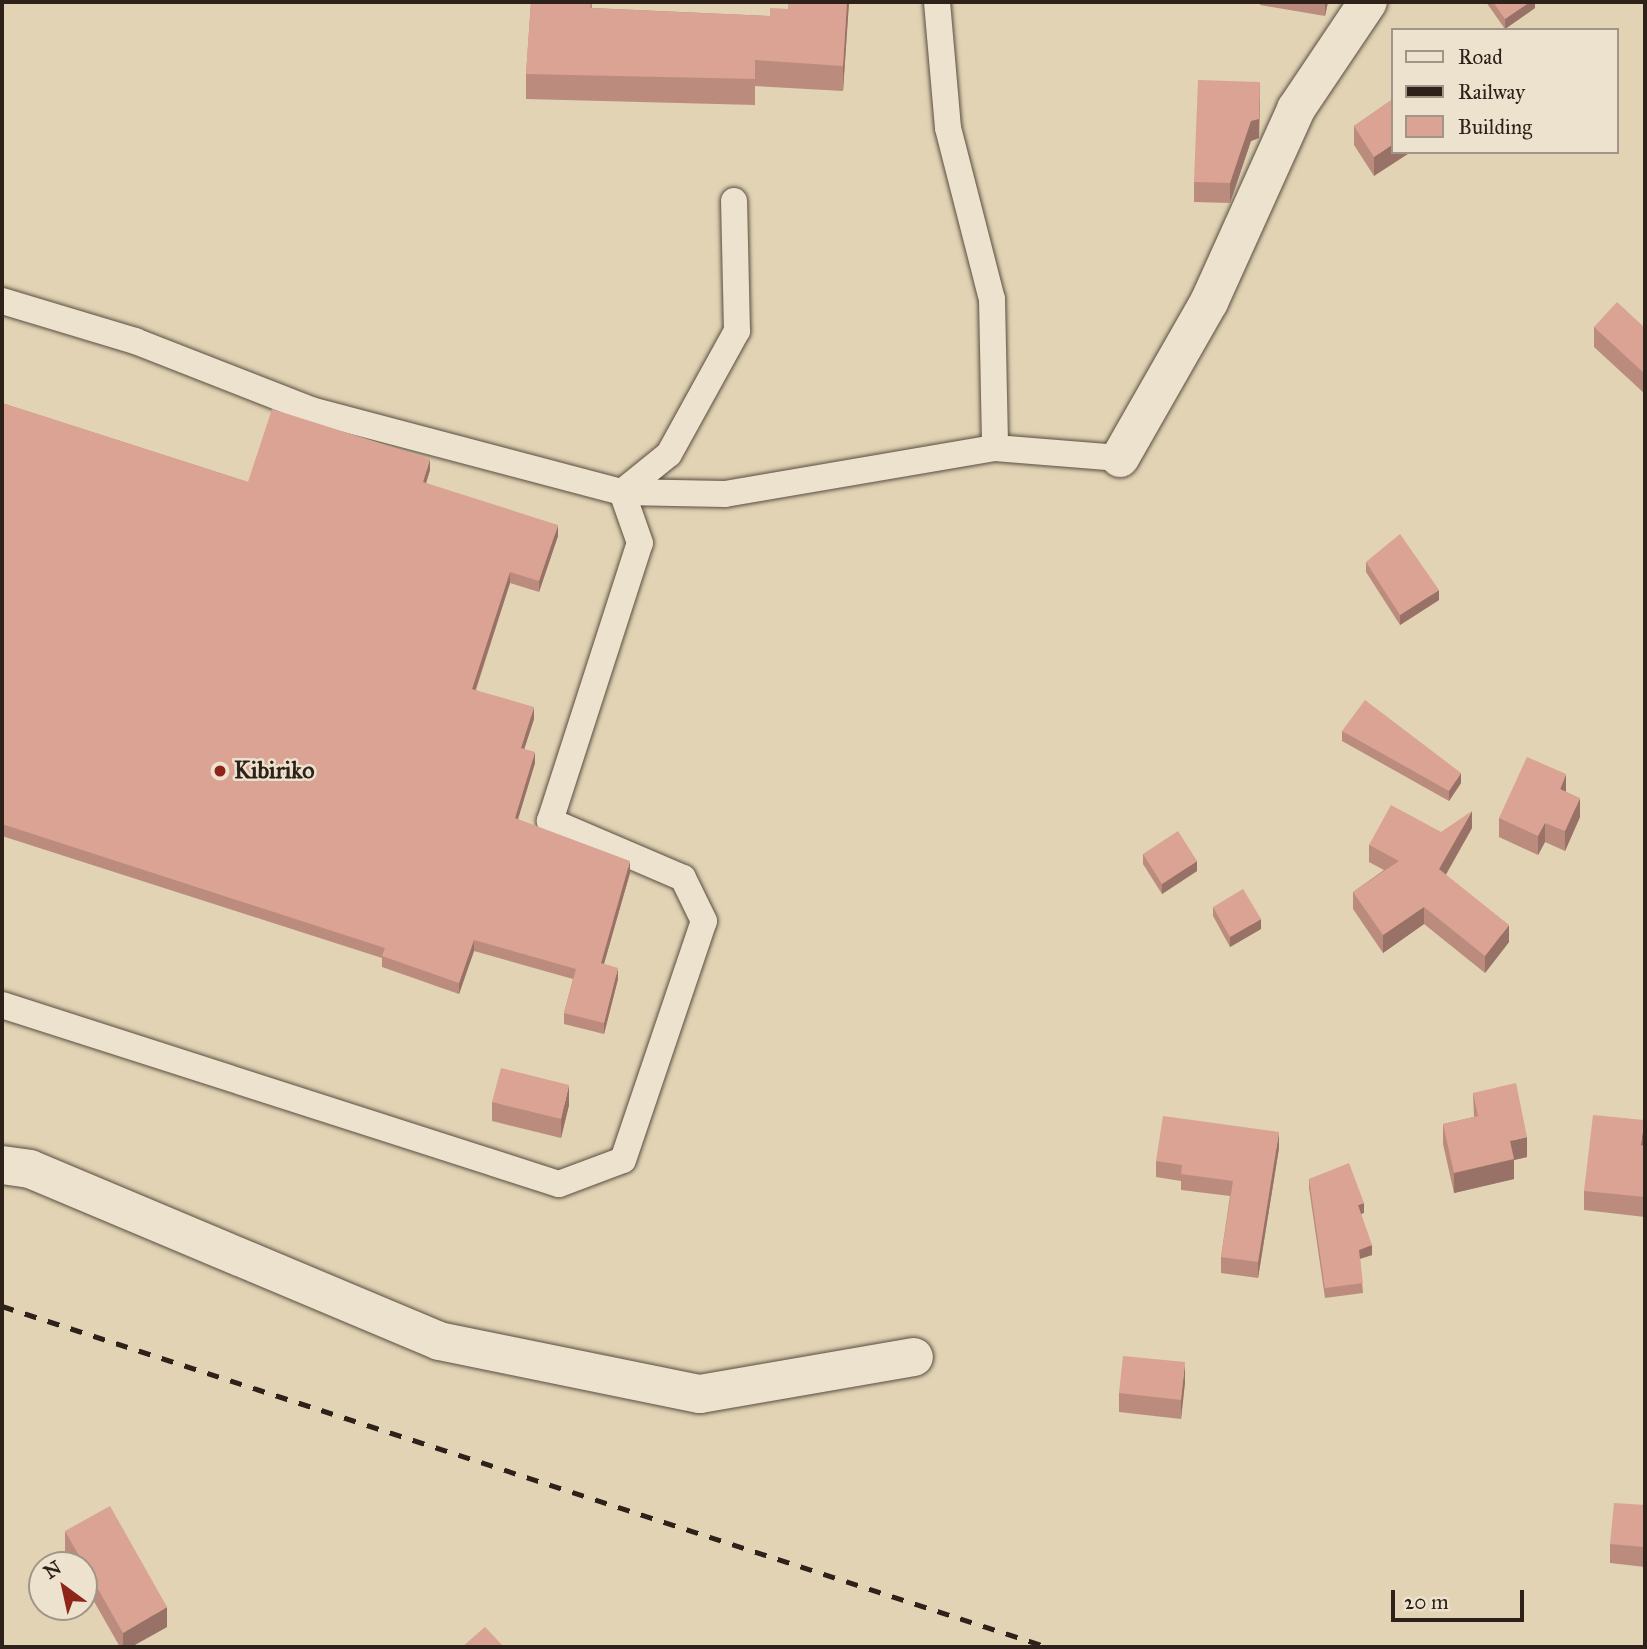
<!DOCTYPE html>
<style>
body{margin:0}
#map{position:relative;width:1647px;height:1649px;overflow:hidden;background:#e1d3b4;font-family:"IM FELL Great Primer",serif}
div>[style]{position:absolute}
.roads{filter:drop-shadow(0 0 2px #5a4e40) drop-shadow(0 0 2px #5a4e40)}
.lane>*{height:26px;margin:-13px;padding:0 13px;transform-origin:13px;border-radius:13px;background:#ece2ce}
.street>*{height:38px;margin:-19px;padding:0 19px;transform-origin:19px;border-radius:19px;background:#ece2ce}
.rail>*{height:5px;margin-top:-2.5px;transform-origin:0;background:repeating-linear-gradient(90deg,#2d2119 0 12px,transparent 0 24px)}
.wall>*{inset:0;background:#bb8c7e}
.shaded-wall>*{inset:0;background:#997267}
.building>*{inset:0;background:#daa393}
.dots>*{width:19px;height:19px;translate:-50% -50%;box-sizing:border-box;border:4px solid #ece2ce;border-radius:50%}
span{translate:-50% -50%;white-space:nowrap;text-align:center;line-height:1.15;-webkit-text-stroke:5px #ece2ce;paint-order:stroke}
.poi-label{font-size:24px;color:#2d2119;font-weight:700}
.left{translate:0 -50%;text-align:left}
.frame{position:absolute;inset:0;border:4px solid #2d2119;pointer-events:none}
.legend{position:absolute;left:1391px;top:28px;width:228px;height:126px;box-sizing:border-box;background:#ece2ce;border:2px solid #a09586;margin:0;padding:9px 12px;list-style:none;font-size:21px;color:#2d2119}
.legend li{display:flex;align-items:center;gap:14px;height:35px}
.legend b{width:35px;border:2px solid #a09586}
.north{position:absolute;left:28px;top:1551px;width:70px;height:70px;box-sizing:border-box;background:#ece2ce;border:2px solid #a09586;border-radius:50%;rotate:327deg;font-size:19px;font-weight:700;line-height:28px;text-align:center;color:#2d2119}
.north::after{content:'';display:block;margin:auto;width:24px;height:32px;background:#8f2418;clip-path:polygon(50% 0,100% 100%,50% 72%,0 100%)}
.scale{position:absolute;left:1391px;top:1590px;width:133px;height:32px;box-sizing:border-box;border:4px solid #2d2119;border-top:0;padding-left:9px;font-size:21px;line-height:24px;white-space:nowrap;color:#2d2119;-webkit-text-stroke:5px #ece2ce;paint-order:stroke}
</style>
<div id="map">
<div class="roads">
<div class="lane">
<div style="left:937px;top:2px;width:126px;rotate:85deg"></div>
<div style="left:948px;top:128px;width:177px;rotate:75.6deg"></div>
<div style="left:992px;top:299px;width:149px;rotate:88.8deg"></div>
<div style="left:2px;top:301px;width:139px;rotate:16.7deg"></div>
<div style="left:135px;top:341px;width:189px;rotate:21.4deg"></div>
<div style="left:311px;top:410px;width:322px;rotate:14.8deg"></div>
<div style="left:622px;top:492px;width:60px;rotate:-39deg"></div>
<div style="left:669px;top:454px;width:141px;rotate:-61.1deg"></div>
<div style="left:737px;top:331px;width:130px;rotate:-91.3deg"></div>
<div style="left:2px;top:1005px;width:585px;rotate:17.82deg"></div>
<div style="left:559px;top:1184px;width:68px;rotate:-20.6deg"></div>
<div style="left:623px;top:1160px;width:252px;rotate:-71.3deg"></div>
<div style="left:704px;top:921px;width:48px;rotate:-116deg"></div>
<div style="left:683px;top:878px;width:145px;rotate:-156.8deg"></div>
<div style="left:550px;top:821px;width:292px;rotate:-72.1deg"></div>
<div style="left:640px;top:543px;width:54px;rotate:-109.4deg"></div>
<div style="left:622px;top:492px;width:103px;rotate:1.1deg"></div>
<div style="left:725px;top:494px;width:274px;rotate:-9.7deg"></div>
<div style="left:995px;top:448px;width:125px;rotate:4.6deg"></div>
</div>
<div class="street">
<div style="left:1120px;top:458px;width:180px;rotate:-60.3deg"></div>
<div style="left:1209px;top:302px;width:212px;rotate:-65.7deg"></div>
<div style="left:1296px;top:109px;width:129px;rotate:-56.1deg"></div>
<div style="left:2px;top:1165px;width:28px;rotate:8deg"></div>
<div style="left:30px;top:1169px;width:444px;rotate:22.8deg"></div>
<div style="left:439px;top:1341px;width:266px;rotate:11.5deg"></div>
<div style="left:700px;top:1394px;width:217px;rotate:-9.8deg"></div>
</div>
</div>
<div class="rail">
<div style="left:2px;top:1306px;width:1100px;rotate:18.06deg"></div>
</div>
<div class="wall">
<div style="clip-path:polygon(531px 2px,592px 2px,592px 8px,770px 16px,788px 9px,789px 2px,849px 2px,843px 91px,755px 86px,755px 105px,526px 99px,526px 74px)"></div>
<div style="clip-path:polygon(1260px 2px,1328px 2px,1325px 16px,1260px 5px)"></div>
<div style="clip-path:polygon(1486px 2px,1535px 2px,1535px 8px,1505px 29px)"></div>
<div style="clip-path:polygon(1393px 99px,1374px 176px,1354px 145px,1354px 126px)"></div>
<div style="clip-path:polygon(1260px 101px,1259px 138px,1251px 141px,1230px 203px,1194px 202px,1194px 182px)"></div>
<div style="clip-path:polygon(1594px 327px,1645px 328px,1645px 394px,1594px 347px)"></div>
<div style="clip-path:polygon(2px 403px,248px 482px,430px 470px,426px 483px,558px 536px,539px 592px,510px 583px,476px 690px,534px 719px,524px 749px,535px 763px,518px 819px,630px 873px,604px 964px,618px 979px,604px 1034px,564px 1024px,564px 1013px,573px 979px,474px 951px,459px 994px,382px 967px,382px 958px,2px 836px)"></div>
<div style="clip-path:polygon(1366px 562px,1439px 600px,1400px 625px,1366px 572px)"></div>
<div style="clip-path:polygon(1342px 731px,1461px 783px,1449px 801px,1342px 741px)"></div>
<div style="clip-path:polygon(1566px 792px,1580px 817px,1565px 851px,1545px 842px,1538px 855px,1499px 837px,1499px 818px)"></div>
<div style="clip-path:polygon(1472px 828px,1446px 875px,1509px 942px,1485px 973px,1424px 924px,1383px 953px,1353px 909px,1353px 892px,1384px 870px,1369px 862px,1369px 845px,1441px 832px)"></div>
<div style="clip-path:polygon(1143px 854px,1197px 871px,1162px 894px,1143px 864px)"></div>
<div style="clip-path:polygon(1213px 907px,1261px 929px,1230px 947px,1213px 916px)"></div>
<div style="clip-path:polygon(1473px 1093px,1527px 1157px,1514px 1160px,1514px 1179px,1454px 1193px,1443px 1144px,1443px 1124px,1474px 1117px)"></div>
<div style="clip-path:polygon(492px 1102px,569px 1105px,561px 1138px,492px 1121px)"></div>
<div style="clip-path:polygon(1644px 1139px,1643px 1145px,1645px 1146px,1645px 1217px,1584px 1210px,1584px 1191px)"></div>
<div style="clip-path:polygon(1279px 1148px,1258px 1278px,1221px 1273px,1221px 1257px,1230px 1196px,1181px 1190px,1181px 1181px,1156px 1177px,1156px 1161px)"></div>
<div style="clip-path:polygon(1309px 1179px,1364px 1213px,1361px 1213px,1372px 1255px,1360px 1259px,1363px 1293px,1325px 1298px,1309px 1188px)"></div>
<div style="clip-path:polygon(1185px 1382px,1181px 1419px,1119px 1412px,1119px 1393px)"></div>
<div style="clip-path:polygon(1645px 1505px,1645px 1567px,1610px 1563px,1610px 1544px)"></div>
<div style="clip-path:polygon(65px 1531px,167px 1627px,131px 1647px,120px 1647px,84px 1584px,84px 1565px,74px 1565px,65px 1551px)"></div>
</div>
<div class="shaded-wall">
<div style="clip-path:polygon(847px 2px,849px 2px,843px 91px,843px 66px)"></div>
<div style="clip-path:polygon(1325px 2px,1328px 2px,1325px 16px)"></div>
<div style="clip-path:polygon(1530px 2px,1535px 2px,1535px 8px,1505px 29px,1505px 19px)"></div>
<div style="clip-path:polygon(1260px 82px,1259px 138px,1251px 141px,1230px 203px,1230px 183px)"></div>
<div style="clip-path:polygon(1393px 144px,1393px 152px,1411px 152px,1374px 176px,1374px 157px)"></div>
<div style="clip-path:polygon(430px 459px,430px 470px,423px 493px,423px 482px)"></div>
<div style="clip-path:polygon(558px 525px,558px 536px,539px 592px,539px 581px)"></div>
<div style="clip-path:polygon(510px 572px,510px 583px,472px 700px,472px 689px)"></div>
<div style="clip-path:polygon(1439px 590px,1439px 600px,1400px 625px,1400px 615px)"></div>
<div style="clip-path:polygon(534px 707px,534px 719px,521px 759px,521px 748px)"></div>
<div style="clip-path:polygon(535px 752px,535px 763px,515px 829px,515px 818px)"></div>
<div style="clip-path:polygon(1461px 773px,1461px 783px,1449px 801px,1449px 791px)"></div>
<div style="clip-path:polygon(1566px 774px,1566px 794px,1560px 789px)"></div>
<div style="clip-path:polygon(1580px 798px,1580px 817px,1565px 851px,1565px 831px)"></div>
<div style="clip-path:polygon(1472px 811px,1472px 828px,1439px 886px,1439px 869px)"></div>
<div style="clip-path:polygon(1545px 823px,1545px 842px,1538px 855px,1538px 836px)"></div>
<div style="clip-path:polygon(630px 861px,630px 873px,601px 974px,601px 963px)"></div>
<div style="clip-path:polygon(1197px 861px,1197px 871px,1162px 894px,1162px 884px)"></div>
<div style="clip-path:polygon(1424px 907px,1424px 924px,1383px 953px,1383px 935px)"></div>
<div style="clip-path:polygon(1261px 919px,1261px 929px,1230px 947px,1230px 937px)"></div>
<div style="clip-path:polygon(1509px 925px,1509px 942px,1485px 973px,1485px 956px)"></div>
<div style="clip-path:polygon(474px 940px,474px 951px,459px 994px,459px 983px)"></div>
<div style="clip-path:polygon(618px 968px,618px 979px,604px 1034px,604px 1023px)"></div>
<div style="clip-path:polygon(569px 1085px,569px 1105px,561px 1138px,561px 1119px)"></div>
<div style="clip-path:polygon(1644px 1120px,1644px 1139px,1641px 1165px,1641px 1145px)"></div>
<div style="clip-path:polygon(1279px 1132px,1279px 1148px,1258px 1278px,1258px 1262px)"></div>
<div style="clip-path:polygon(1527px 1137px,1527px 1157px,1514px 1160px,1514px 1179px,1454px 1193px,1454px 1173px,1510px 1141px)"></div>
<div style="clip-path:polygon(1364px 1203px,1364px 1213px,1358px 1215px,1358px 1205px)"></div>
<div style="clip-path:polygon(1372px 1245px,1372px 1255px,1359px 1259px,1359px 1250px)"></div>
<div style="clip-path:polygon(1185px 1362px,1185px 1382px,1181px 1419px,1181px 1400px)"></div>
<div style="clip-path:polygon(167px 1607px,167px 1627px,131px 1647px,123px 1647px,123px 1633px)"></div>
</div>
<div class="building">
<div style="clip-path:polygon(531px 2px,591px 2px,590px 8px,770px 16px,770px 8px,788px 9px,789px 2px,847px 2px,843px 66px,755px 60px,755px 79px,526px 74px)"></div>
<div style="clip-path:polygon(1493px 2px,1530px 2px,1505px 19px)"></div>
<div style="clip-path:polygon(1198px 80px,1260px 82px,1259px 119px,1251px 121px,1230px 183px,1194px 182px)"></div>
<div style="clip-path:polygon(1393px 99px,1393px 144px,1374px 157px,1354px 126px)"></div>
<div style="clip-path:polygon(1617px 302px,1645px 328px,1645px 374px,1594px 327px)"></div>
<div style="clip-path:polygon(2px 403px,248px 482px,272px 409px,430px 459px,423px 482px,558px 525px,539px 581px,510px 572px,472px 689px,534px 707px,521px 748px,535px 752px,515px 818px,630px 861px,601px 963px,618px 968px,604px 1023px,564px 1013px,576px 969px,474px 940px,459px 983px,382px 956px,385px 948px,2px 824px)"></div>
<div style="clip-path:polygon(1400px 534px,1439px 590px,1400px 615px,1366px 562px)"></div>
<div style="clip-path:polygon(1365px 700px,1461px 773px,1449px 791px,1342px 731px)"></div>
<div style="clip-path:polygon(1527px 757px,1566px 774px,1560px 789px,1580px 798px,1565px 831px,1545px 823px,1538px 836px,1499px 818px)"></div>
<div style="clip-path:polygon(1391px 805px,1441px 832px,1472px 811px,1439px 869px,1509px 925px,1485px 956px,1424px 907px,1383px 935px,1353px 892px,1399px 861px,1369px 845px)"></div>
<div style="clip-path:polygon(1178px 831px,1197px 861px,1162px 884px,1143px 854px)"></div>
<div style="clip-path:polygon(1243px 889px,1261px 919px,1230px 937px,1213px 907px)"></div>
<div style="clip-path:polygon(501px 1068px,569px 1085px,561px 1119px,492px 1102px)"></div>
<div style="clip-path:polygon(1516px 1083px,1527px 1137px,1510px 1141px,1514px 1159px,1454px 1173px,1443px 1124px,1478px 1116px,1473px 1093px)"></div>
<div style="clip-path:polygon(1593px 1115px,1644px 1120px,1641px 1145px,1645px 1146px,1645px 1197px,1584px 1191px)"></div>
<div style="clip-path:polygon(1163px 1116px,1279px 1132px,1258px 1262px,1221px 1257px,1233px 1181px,1181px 1174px,1182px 1165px,1156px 1161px)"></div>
<div style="clip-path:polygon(1349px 1163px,1364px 1203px,1358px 1205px,1372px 1245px,1359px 1250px,1363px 1283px,1325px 1288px,1309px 1179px)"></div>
<div style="clip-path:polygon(1123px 1356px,1185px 1362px,1181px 1400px,1119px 1393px)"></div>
<div style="clip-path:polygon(1614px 1503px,1645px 1505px,1645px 1547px,1610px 1544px)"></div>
<div style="clip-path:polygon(110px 1506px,167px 1607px,123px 1633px,65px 1531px)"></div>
<div style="clip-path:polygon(485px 1627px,504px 1647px,462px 1647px)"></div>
</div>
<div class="dots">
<div style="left:220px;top:771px;background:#8f2418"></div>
</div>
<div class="poi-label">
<span class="left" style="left:234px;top:771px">Kibiriko</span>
</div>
<div class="frame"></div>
<ul class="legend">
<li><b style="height:9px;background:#ece2ce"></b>Road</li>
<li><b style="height:9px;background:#2d2119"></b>Railway</li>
<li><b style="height:19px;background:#daa393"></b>Building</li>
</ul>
<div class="north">N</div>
<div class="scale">20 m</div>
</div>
